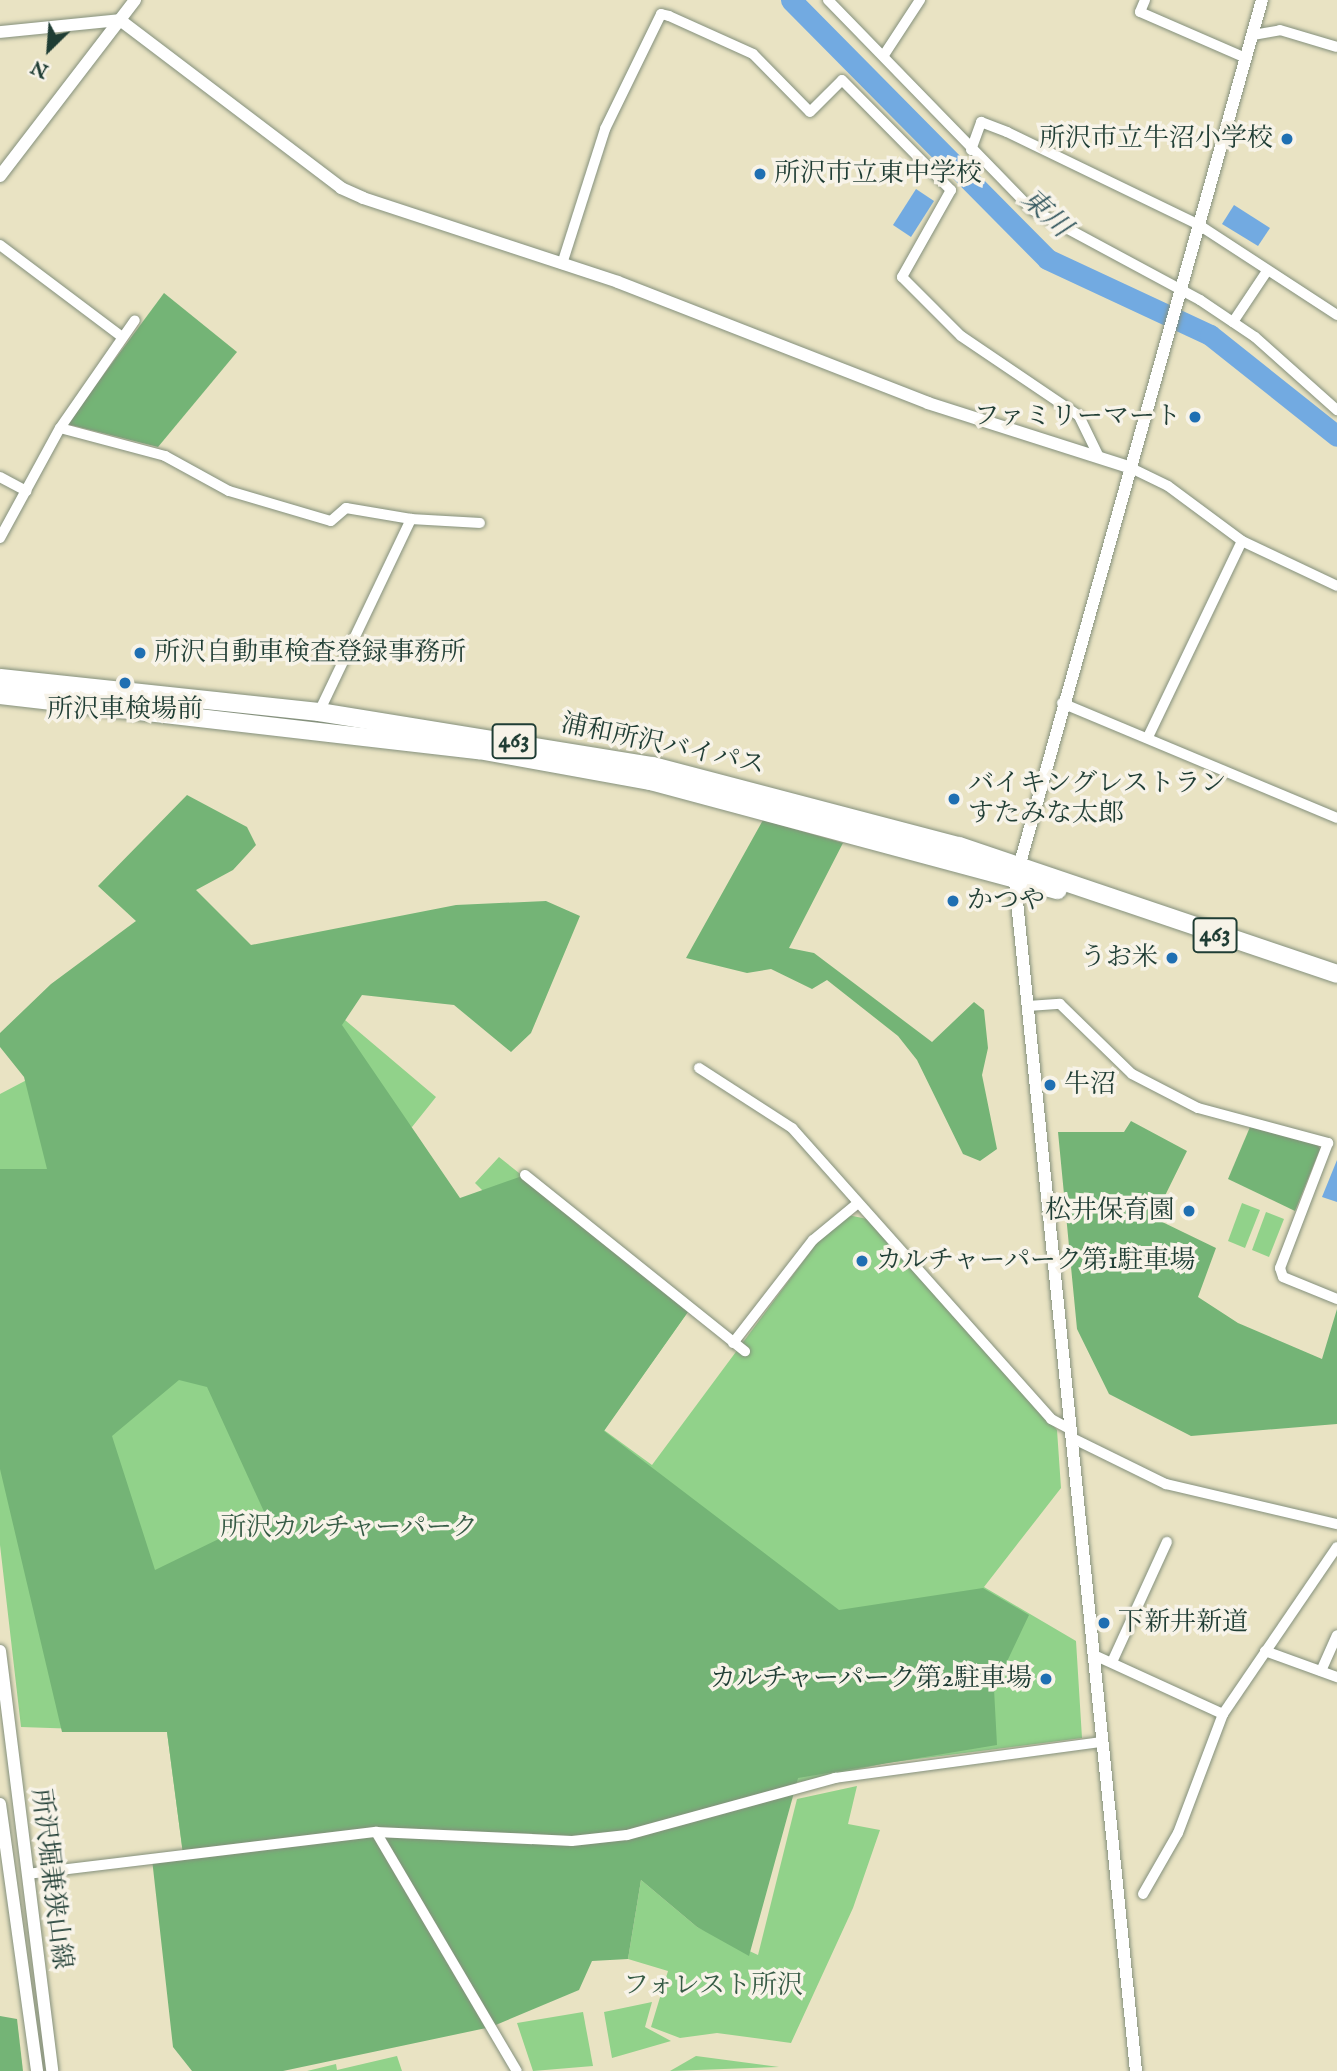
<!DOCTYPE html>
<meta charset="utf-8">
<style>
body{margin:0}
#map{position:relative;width:1337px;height:2071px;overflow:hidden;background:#e9e3c3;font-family:"IM FELL English","Noto Serif JP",serif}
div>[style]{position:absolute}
.green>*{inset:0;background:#91d28a}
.forest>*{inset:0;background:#74b476}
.water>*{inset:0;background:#72aae1}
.river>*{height:21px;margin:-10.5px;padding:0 10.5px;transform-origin:10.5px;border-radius:10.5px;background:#72aae1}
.roads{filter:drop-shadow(0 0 2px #84907c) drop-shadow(0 0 2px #84907c)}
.street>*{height:10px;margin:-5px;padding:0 5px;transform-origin:5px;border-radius:5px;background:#fff}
.secondary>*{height:12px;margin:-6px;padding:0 6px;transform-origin:6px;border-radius:6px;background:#fff}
.highway>*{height:18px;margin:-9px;padding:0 9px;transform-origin:9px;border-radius:9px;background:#fff}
.dots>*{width:19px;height:19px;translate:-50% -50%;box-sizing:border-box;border:4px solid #f7f3e8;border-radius:50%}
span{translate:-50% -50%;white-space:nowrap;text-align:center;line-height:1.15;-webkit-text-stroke:7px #f7f3e8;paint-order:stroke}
.shield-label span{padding:2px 5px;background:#f7f3e8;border:2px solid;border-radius:5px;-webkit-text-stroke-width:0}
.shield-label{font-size:24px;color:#1f3d34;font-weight:700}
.poi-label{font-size:26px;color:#1f3d34}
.right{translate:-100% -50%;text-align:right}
.left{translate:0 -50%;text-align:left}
.street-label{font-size:26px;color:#1f3d34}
.park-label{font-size:26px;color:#365b45}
.water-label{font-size:28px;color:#34585f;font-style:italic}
.north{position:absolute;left:14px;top:14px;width:70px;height:70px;-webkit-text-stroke:5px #f7f3e8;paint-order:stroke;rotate:205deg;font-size:19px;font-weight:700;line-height:28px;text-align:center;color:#1f3d34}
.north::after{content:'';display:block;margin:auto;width:24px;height:32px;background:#1f3d34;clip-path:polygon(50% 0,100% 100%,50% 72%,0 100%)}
</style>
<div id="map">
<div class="green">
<div style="clip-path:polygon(267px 954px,436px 1097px,412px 1127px,376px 1116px,440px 1271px,497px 1205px,475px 1183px,499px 1157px,690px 1309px,604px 1430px,652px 1465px,819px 1240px,848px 1215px,867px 1219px,1057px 1430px,1061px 1488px,984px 1587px,1076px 1641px,1082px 1738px,886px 1763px,726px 1798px,183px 1854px,167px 1732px,21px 1727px,0 1545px,0 1094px)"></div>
<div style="clip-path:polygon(1242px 1203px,1260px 1210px,1245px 1248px,1228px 1241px)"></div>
<div style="clip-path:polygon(1266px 1212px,1284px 1219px,1269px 1257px,1252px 1250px)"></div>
<div style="clip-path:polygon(857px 1786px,848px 1824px,880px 1830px,853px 1908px,791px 2043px,717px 2033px,680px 2038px,651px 2027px,668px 1971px,628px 1959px,641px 1880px,697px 1927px,758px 1955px,797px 1799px)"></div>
<div style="clip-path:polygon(652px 2002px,645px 2027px,671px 2041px,612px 2058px,604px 2012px)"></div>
<div style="clip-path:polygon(583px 2012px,593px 2066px,533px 2071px,517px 2023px)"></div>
<div style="clip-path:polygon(397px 2056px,402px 2071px,307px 2071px,336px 2064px,337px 2070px)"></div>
<div style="clip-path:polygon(696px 2056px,779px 2067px,670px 2071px)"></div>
</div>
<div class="forest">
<div style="clip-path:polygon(164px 293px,237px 352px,158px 447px,67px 424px)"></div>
<div style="clip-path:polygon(evenodd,187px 795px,247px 827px,256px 845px,233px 870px,196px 890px,251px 945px,456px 905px,546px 901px,580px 916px,531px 1033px,511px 1052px,454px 1005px,362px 995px,342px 1025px,460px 1198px,525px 1175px,690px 1309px,604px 1431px,839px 1610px,983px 1588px,1029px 1615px,994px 1689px,997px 1745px,798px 1778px,749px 1956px,697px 1927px,641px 1880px,628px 1959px,592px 1961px,579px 1990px,491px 2027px,283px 2071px,192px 2071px,173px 2047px,152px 1859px,183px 1854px,167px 1732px,62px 1732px,0 1469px,0 1169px,47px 1169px,24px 1077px,0 1047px,0 1033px,51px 984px,136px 921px,98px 886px,187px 795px,179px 1380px,207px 1387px,266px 1516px,155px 1570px,112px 1436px,179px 1380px)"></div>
<div style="clip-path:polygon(763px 820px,843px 843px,789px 948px,814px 953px,932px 1042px,974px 1002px,984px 1010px,988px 1048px,982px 1075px,997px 1149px,980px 1161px,963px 1154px,917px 1060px,898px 1036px,827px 980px,812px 989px,771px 969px,747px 973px,686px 958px)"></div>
<div style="clip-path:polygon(1131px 1121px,1187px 1151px,1154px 1218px,1216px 1248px,1198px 1297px,1238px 1323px,1322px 1359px,1337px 1309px,1337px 1424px,1191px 1436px,1109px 1394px,1077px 1329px,1058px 1132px,1124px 1132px)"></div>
<div style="clip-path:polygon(1250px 1127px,1316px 1142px,1320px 1149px,1295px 1211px,1228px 1179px)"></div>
<div style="clip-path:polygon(0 2016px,17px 2019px,23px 2071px,0 2071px)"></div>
</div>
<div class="water">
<div style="clip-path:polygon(916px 189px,934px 201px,911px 237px,893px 225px)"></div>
<div style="clip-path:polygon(1234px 205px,1270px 228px,1258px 246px,1222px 224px)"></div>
<div style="clip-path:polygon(1337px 1160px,1337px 1202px,1322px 1197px)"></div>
</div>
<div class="river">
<div style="left:791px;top:0;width:364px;rotate:45.3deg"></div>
<div style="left:1047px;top:259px;width:180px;rotate:25deg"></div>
<div style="left:1210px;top:335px;width:162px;rotate:38.5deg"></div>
</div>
<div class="roads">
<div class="street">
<div style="left:828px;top:0;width:291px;rotate:45.8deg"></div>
<div style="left:1031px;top:209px;width:192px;rotate:28.3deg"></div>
<div style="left:1200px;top:300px;width:66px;rotate:33.9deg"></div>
<div style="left:1255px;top:337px;width:110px;rotate:41.7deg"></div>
<div style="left:1145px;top:0;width:13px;rotate:113deg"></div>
<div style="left:1140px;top:12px;width:116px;rotate:23.5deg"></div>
<div style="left:1253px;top:35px;width:27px;rotate:-10deg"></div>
<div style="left:1280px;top:30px;width:59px;rotate:16.6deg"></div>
<div style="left:884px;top:55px;width:66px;rotate:-56.8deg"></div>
<div style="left:971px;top:150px;width:30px;rotate:-70deg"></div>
<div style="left:981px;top:122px;width:28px;rotate:21deg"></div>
<div style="left:1007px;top:132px;width:213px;rotate:25.8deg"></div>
<div style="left:1199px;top:225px;width:165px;rotate:33.1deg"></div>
<div style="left:0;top:245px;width:153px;rotate:37deg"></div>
<div style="left:562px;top:264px;width:142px;rotate:-72.3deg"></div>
<div style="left:605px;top:129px;width:128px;rotate:-64deg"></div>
<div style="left:661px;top:14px;width:8px;rotate:14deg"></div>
<div style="left:669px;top:16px;width:92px;rotate:24.3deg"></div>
<div style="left:753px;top:54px;width:81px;rotate:45.5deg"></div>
<div style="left:810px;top:112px;width:45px;rotate:-45deg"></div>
<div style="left:842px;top:80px;width:155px;rotate:45.3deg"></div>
<div style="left:951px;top:190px;width:100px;rotate:119.4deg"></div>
<div style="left:902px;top:277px;width:83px;rotate:45deg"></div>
<div style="left:961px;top:336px;width:143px;rotate:34.1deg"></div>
<div style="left:1079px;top:416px;width:46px;rotate:64deg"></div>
<div style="left:1233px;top:322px;width:61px;rotate:-56.3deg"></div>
<div style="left:60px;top:428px;width:131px;rotate:-55.2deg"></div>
<div style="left:1129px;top:467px;width:43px;rotate:26deg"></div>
<div style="left:1168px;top:486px;width:92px;rotate:36.6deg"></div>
<div style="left:1242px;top:541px;width:105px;rotate:25.3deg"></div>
<div style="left:0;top:477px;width:30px;rotate:28deg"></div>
<div style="left:0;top:538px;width:125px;rotate:-61.4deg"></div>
<div style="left:60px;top:428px;width:109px;rotate:14.9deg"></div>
<div style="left:165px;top:456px;width:73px;rotate:28.7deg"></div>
<div style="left:229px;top:491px;width:106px;rotate:16.4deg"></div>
<div style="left:331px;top:521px;width:20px;rotate:-41deg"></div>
<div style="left:346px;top:508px;width:66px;rotate:9.6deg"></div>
<div style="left:1062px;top:703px;width:298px;rotate:22.7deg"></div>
<div style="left:319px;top:712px;width:214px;rotate:-64.5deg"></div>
<div style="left:411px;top:519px;width:69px;rotate:3.3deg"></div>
<div style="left:1148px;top:737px;width:217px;rotate:-64.4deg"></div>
<div style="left:1028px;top:1006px;width:32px;rotate:-4deg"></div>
<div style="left:1060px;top:1004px;width:100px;rotate:44.2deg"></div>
<div style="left:1132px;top:1074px;width:74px;rotate:27.3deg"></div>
<div style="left:1198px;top:1108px;width:135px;rotate:15.1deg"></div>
<div style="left:1328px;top:1143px;width:134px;rotate:111deg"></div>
<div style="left:1280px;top:1268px;width:9px;rotate:72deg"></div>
<div style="left:1283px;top:1277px;width:58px;rotate:22.2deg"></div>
<div style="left:699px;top:1068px;width:111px;rotate:32.8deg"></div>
<div style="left:792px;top:1128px;width:390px;rotate:48.3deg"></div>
<div style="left:1051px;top:1419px;width:21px;rotate:28deg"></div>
<div style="left:525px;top:1175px;width:282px;rotate:38.7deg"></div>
<div style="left:733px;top:1343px;width:130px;rotate:-52.2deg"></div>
<div style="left:813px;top:1240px;width:58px;rotate:-39.4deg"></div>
<div style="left:1072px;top:1438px;width:105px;rotate:26.1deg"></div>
<div style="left:1166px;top:1484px;width:176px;rotate:13.2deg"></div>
<div style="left:1265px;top:1651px;width:77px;rotate:19.9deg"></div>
<div style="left:1094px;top:1655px;width:142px;rotate:24.6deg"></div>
<div style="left:1112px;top:1662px;width:132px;rotate:-65.4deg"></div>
<div style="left:1321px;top:1671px;width:39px;rotate:-66deg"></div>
<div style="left:376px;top:1832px;width:277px;rotate:59.5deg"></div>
<div style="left:27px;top:1874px;width:352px;rotate:-6.9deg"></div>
<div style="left:376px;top:1832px;width:196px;rotate:2.6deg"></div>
<div style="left:572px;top:1841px;width:55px;rotate:-6.2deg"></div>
<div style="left:627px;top:1835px;width:216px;rotate:-15.3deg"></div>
<div style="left:835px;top:1778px;width:270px;rotate:-7.7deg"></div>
<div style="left:1143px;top:1894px;width:70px;rotate:-60.2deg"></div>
<div style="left:1178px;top:1833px;width:127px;rotate:-69.3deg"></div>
<div style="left:1223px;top:1714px;width:202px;rotate:-55.7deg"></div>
</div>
<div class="secondary">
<div style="left:0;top:32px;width:121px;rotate:-5.7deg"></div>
<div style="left:120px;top:20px;width:278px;rotate:37.2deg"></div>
<div style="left:341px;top:188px;width:24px;rotate:24deg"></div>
<div style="left:363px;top:198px;width:268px;rotate:18.2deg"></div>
<div style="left:618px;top:282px;width:333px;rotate:21.3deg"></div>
<div style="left:928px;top:403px;width:211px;rotate:17.7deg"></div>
<div style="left:0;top:176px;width:222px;rotate:-52.5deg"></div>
<div style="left:0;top:1651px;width:423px;rotate:82.9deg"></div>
<div style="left:0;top:1804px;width:270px;rotate:82.1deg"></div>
<div style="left:1136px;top:2071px;width:1196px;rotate:-95.81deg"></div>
<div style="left:1015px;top:881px;width:915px;rotate:-74.34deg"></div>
</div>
<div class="highway">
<div style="left:0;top:678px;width:321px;rotate:6.1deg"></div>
<div style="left:319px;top:712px;width:338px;rotate:9.2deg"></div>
<div style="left:653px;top:766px;width:316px;rotate:14.7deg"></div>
<div style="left:959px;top:846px;width:399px;rotate:18.7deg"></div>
<div style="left:0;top:695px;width:482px;rotate:6.6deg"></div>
<div style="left:479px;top:750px;width:174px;rotate:10.3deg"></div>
<div style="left:650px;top:781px;width:422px;rotate:15deg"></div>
</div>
</div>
<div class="dots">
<div style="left:1287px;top:139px;background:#1f6fb2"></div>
<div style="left:760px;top:174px;background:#1f6fb2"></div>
<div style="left:1195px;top:417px;background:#1f6fb2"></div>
<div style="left:140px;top:653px;background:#1f6fb2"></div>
<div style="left:125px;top:683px;background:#1f6fb2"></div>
<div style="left:954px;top:799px;background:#1f6fb2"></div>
<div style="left:953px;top:901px;background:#1f6fb2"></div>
<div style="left:1172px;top:958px;background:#1f6fb2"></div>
<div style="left:1050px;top:1085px;background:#1f6fb2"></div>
<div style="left:1189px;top:1211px;background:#1f6fb2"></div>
<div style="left:862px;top:1261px;background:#1f6fb2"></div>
<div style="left:1104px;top:1623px;background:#1f6fb2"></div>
<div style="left:1046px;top:1679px;background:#1f6fb2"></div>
</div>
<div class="shield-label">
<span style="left:514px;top:741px">463</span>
<span style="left:1215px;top:935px">463</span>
</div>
<div class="poi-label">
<span class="right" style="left:1273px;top:139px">所沢市立牛沼小学校</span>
<span class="left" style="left:774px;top:174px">所沢市立東中学校</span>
<span class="right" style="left:1181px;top:417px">ファミリーマート</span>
<span class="left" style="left:154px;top:653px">所沢自動車検査登録事務所</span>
<span style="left:125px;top:710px">所沢車検場前</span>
<span class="left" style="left:968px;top:799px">バイキングレストラン<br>すたみな太郎</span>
<span class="left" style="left:967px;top:901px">かつや</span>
<span class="right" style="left:1158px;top:958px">うお米</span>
<span class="left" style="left:1064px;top:1085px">牛沼</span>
<span class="right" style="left:1175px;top:1211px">松井保育園</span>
<span class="left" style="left:876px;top:1261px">カルチャーパーク第1駐車場</span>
<span class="left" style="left:1118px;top:1623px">下新井新道</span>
<span class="right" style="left:1032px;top:1679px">カルチャーパーク第2駐車場</span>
</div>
<div class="street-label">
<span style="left:663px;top:745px;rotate:12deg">浦和所沢バイパス</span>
<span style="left:51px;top:1879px;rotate:83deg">所沢堀兼狭山線</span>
</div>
<div class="park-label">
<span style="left:349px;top:1528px">所沢カルチャーパーク</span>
<span style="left:713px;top:1986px">フォレスト所沢</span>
</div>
<div class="water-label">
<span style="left:1045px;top:214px;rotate:43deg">東川</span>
</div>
<div class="north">N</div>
</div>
